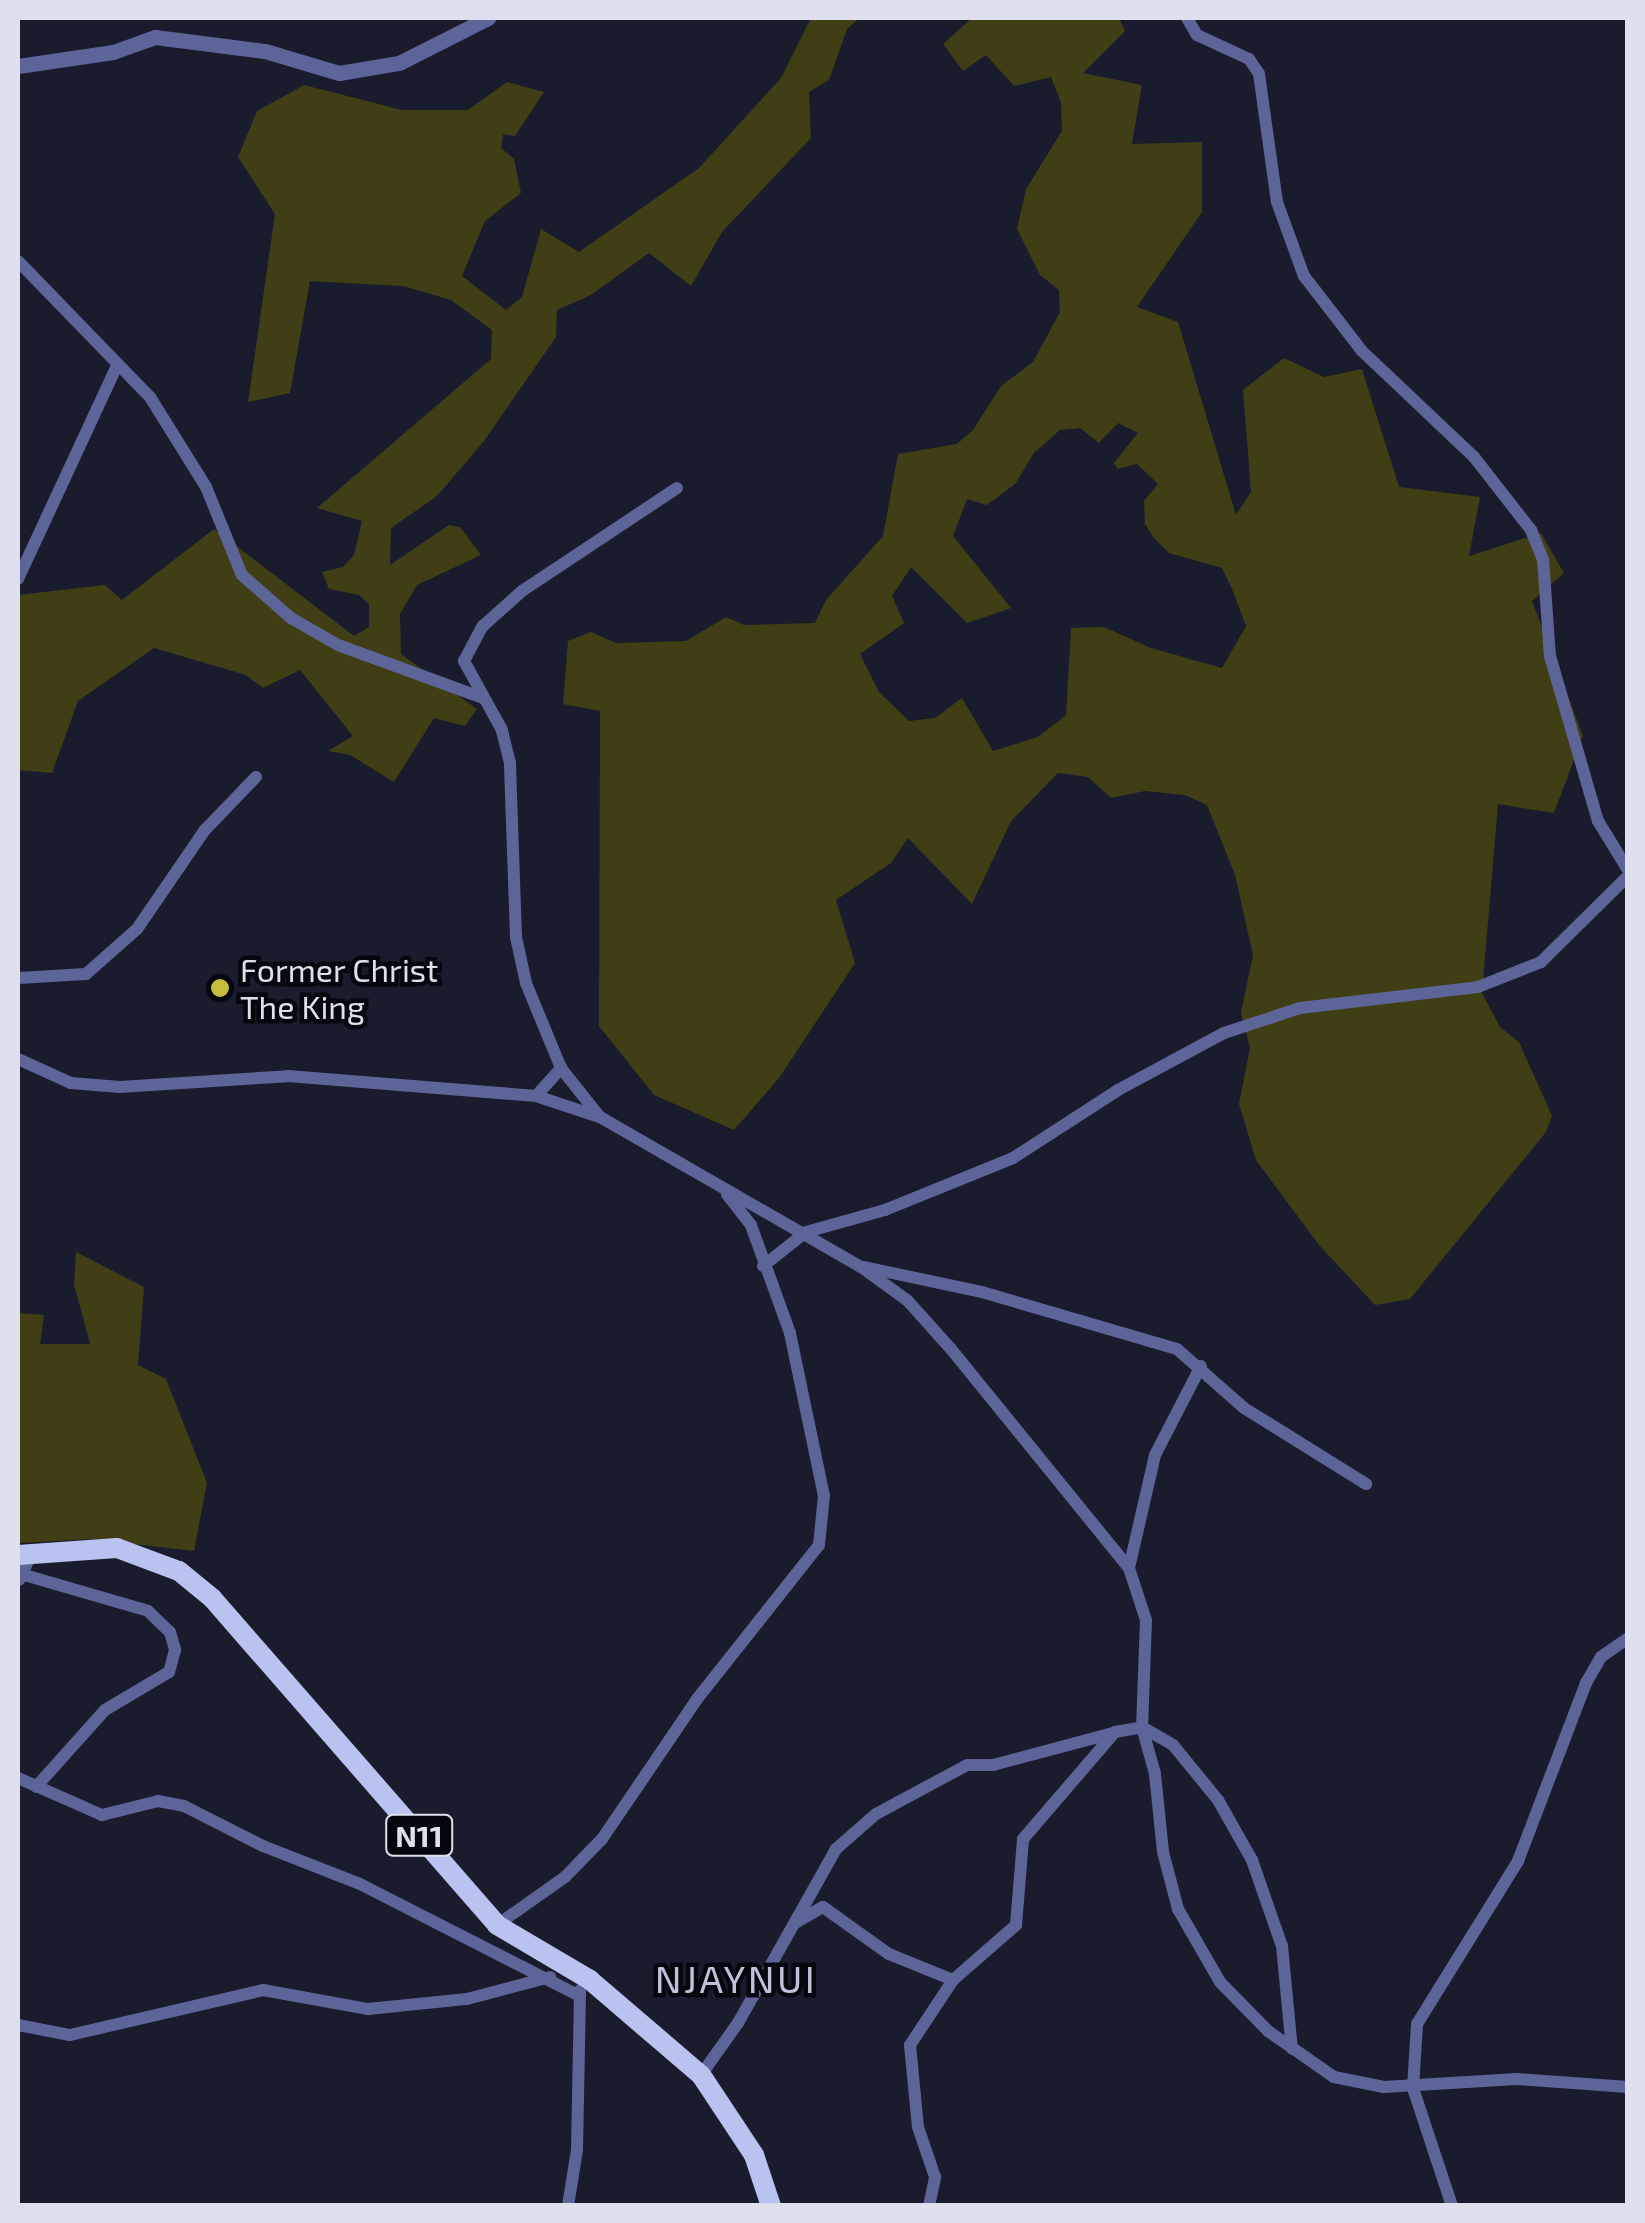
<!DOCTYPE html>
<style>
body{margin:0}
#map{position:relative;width:1645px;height:2223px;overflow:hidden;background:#191c2d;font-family:"Exo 2",sans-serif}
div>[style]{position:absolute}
.green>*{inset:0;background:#403e15}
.minor>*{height:12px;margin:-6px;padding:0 6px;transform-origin:6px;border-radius:6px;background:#5d6598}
.tertiary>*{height:15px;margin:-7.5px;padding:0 7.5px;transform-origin:7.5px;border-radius:7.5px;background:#5d6598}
.trunk>*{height:20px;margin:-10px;padding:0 10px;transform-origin:10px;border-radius:10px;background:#bac2ef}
.dots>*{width:28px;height:28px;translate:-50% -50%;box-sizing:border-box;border:5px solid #06070e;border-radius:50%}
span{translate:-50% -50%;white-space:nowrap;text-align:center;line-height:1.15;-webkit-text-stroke:9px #06070e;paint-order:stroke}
.shield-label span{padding:2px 8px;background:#06070e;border:2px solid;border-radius:8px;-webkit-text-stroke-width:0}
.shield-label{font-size:30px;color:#dee1ed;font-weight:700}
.poi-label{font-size:32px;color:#dee1ed}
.left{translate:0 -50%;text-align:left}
.quarter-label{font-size:38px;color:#bec3da;letter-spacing:2.5px}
.frame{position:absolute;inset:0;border:20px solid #dee1ed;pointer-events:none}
</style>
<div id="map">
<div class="green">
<div style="clip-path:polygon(811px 18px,860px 18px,847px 29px,829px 80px,809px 92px,811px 138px,722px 232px,691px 286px,649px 253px,591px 295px,557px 310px,556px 337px,484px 441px,437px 496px,391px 528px,390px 565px,449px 525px,460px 527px,481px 555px,417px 585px,400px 614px,401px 654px,477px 709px,465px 726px,434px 718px,394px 782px,350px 755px,328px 751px,353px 736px,300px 670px,263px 688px,246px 675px,154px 648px,78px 701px,52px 773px,18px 770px,18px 595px,105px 585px,122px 600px,214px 529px,354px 636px,369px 627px,369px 604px,359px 595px,329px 589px,322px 572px,343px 567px,354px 555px,362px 521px,317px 508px,491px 359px,492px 330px,451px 300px,403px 286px,310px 281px,290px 393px,248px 402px,275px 214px,238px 157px,257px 111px,304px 85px,402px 110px,468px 110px,507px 82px,544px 92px,515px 136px,503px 134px,501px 148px,514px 159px,521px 193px,485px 221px,462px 276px,506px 310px,522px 297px,541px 229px,579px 252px,699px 168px,781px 78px)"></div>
<div style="clip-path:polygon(evenodd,972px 18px,1119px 18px,1125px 31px,1083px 73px,1142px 85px,1132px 144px,1202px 142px,1202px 212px,1137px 307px,1178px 322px,1236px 515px,1251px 492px,1243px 390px,1284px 358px,1324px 377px,1362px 369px,1399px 487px,1480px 497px,1469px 556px,1541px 533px,1564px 573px,1532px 601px,1583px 736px,1554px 813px,1498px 804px,1482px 993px,1500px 1027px,1519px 1042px,1552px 1116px,1546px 1132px,1410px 1299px,1375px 1305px,1319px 1245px,1256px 1160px,1239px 1104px,1250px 1048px,1241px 1013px,1253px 955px,1235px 875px,1207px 805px,1185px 795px,1145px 791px,1111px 798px,1088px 777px,1058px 773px,1011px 821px,972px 904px,908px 838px,891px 863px,836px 900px,855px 963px,779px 1078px,734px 1130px,654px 1095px,599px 1026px,600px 711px,563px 704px,568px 641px,591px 632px,616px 643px,686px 641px,726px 617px,744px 625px,815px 623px,826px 600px,883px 536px,898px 454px,957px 444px,973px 430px,1001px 386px,1033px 362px,1060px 312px,1059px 290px,1040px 275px,1017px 229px,1026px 189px,1062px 131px,1061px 103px,1051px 77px,1014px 86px,986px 55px,963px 71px,943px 44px,972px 18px,1118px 423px,1138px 433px,1114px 463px,1118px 469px,1137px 464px,1158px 484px,1144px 501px,1145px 524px,1154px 538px,1169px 553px,1222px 568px,1232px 589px,1246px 626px,1222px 668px,1151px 648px,1104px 627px,1071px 628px,1066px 715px,1038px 737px,993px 751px,962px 698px,935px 718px,909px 721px,879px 692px,860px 654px,904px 623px,892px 596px,911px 567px,967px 623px,1011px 608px,953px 536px,967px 499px,987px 505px,1015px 484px,1034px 453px,1060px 430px,1080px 428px,1099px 443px,1118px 423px)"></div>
<div style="clip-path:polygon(76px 1252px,144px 1287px,138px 1365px,166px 1379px,207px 1483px,194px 1551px,92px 1539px,18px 1543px,18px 1313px,44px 1315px,40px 1344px,90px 1344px,74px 1284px)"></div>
</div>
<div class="minor">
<div style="left:1187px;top:18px;width:20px;rotate:60deg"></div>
<div style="left:1197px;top:35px;width:57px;rotate:24.8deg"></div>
<div style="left:1249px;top:59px;width:18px;rotate:56deg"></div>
<div style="left:1259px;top:74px;width:129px;rotate:82deg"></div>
<div style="left:1277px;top:202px;width:79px;rotate:70deg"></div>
<div style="left:1304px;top:276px;width:95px;rotate:52.3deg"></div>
<div style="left:1362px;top:351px;width:154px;rotate:43.4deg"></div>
<div style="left:1474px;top:457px;width:93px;rotate:52deg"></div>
<div style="left:1531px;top:530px;width:31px;rotate:68deg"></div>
<div style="left:1543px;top:559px;width:97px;rotate:85.9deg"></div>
<div style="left:1550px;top:656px;width:172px;rotate:73.8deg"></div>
<div style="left:1598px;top:821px;width:57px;rotate:58.5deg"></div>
<div style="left:18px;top:261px;width:190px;rotate:45.9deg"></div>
<div style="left:150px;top:397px;width:106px;rotate:58.1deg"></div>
<div style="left:206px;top:487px;width:95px;rotate:67.8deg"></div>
<div style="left:242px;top:575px;width:65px;rotate:41.3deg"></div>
<div style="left:291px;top:618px;width:54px;rotate:29.9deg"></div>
<div style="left:338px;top:645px;width:154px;rotate:20.1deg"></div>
<div style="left:18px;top:579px;width:237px;rotate:-65.1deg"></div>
<div style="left:18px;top:978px;width:68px;rotate:-3.4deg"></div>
<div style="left:86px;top:974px;width:68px;rotate:-41.4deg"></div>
<div style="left:137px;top:929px;width:119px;rotate:-55.6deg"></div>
<div style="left:204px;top:831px;width:75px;rotate:-46.1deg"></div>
<div style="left:18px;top:1059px;width:58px;rotate:24.4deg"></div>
<div style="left:71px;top:1083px;width:49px;rotate:4.7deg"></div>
<div style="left:120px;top:1087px;width:168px;rotate:-3.7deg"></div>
<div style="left:288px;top:1076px;width:249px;rotate:4.6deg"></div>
<div style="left:536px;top:1096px;width:67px;rotate:18.2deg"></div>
<div style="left:600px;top:1117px;width:301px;rotate:29.9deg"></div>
<div style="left:861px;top:1267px;width:57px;rotate:35.7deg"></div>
<div style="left:907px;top:1300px;width:66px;rotate:48.1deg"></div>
<div style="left:951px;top:1349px;width:282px;rotate:50.9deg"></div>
<div style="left:1129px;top:1568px;width:55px;rotate:71.9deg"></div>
<div style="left:1146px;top:1620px;width:107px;rotate:92.1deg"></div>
<div style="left:1142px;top:1727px;width:49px;rotate:74.5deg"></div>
<div style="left:1155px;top:1774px;width:78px;rotate:84.1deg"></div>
<div style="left:1163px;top:1852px;width:59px;rotate:75.3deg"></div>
<div style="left:1178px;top:1909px;width:84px;rotate:60.1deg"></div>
<div style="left:1220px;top:1982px;width:69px;rotate:45.6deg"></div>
<div style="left:1268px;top:2031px;width:80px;rotate:34.9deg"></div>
<div style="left:1334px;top:2077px;width:51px;rotate:11.3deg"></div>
<div style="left:1384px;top:2087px;width:133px;rotate:-3.4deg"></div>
<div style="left:1517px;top:2079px;width:111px;rotate:4.1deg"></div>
<div style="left:536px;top:1096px;width:38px;rotate:-48deg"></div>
<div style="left:599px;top:1116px;width:61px;rotate:-128.4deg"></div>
<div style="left:561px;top:1068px;width:92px;rotate:-112.4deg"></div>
<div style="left:526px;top:983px;width:47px;rotate:-102.3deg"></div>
<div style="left:516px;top:937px;width:174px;rotate:-92deg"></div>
<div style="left:510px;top:763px;width:34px;rotate:-104deg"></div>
<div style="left:502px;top:730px;width:79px;rotate:-118.8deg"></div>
<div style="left:464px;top:661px;width:40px;rotate:-62deg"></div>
<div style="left:483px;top:626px;width:52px;rotate:-41.9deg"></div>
<div style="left:522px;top:591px;width:186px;rotate:-33.6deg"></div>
<div style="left:763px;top:1266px;width:55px;rotate:-38.3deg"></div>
<div style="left:806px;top:1232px;width:82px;rotate:-15.6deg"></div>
<div style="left:885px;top:1210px;width:138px;rotate:-22.1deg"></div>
<div style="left:1013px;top:1158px;width:125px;rotate:-32.9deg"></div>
<div style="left:1118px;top:1090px;width:120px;rotate:-28.3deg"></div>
<div style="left:1224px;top:1033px;width:80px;rotate:-18.2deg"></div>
<div style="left:1300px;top:1008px;width:179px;rotate:-6.7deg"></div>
<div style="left:1478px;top:987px;width:68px;rotate:-21.6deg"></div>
<div style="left:1541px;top:962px;width:122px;rotate:-44.7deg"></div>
<div style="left:864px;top:1267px;width:121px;rotate:12deg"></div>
<div style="left:982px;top:1292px;width:203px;rotate:16.3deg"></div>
<div style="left:1177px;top:1349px;width:89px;rotate:41.4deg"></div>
<div style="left:1244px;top:1408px;width:144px;rotate:31.9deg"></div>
<div style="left:1129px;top:1568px;width:116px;rotate:-77deg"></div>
<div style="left:1155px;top:1455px;width:100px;rotate:-62.7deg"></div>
<div style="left:21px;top:1574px;width:132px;rotate:16.2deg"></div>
<div style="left:148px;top:1611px;width:30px;rotate:44deg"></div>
<div style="left:170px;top:1632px;width:19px;rotate:74deg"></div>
<div style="left:175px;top:1650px;width:23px;rotate:105deg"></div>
<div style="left:169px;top:1672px;width:74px;rotate:149.3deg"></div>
<div style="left:105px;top:1710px;width:103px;rotate:131.9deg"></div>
<div style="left:18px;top:1778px;width:92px;rotate:23.8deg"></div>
<div style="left:102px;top:1815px;width:58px;rotate:-14deg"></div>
<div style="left:158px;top:1801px;width:26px;rotate:11deg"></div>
<div style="left:184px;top:1806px;width:89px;rotate:26.9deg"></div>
<div style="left:263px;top:1846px;width:104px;rotate:21.4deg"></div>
<div style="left:360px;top:1884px;width:242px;rotate:27deg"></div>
<div style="left:795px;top:1923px;width:32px;rotate:-30deg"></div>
<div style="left:823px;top:1907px;width:81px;rotate:35.5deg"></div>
<div style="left:889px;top:1954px;width:69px;rotate:22.1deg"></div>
<div style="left:497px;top:1925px;width:83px;rotate:-35.2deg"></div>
<div style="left:565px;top:1877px;width:53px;rotate:-45.8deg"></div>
<div style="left:602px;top:1839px;width:169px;rotate:-55.8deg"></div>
<div style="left:697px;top:1699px;width:196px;rotate:-51.6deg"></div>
<div style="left:819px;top:1545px;width:49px;rotate:-84.2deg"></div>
<div style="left:824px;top:1496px;width:167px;rotate:-101.8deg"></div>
<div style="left:790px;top:1333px;width:115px;rotate:-109.9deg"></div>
<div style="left:751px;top:1225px;width:39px;rotate:-128deg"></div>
<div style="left:18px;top:2025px;width:53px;rotate:10.9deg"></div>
<div style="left:70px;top:2035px;width:198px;rotate:-13.1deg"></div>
<div style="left:263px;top:1990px;width:107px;rotate:10.3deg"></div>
<div style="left:368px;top:2009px;width:100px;rotate:-5.8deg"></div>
<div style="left:467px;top:1999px;width:86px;rotate:-14.8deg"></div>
<div style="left:701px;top:2075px;width:64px;rotate:-54.6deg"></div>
<div style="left:738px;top:2023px;width:200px;rotate:-60.6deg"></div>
<div style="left:836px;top:1849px;width:53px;rotate:-41.2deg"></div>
<div style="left:876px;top:1814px;width:103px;rotate:-28.3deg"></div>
<div style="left:967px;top:1765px;width:26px"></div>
<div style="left:993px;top:1765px;width:124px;rotate:-14.9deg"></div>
<div style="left:568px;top:2206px;width:57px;rotate:-80.9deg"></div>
<div style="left:577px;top:2150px;width:160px;rotate:-88.9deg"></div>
<div style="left:929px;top:2206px;width:30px;rotate:-78deg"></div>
<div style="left:935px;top:2177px;width:53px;rotate:-108.8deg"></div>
<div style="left:918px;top:2127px;width:82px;rotate:-95.6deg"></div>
<div style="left:910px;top:2045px;width:78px;rotate:-56.5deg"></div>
<div style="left:953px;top:1980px;width:84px;rotate:-41.1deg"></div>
<div style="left:1016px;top:1925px;width:86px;rotate:-85.3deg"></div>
<div style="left:1023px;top:1839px;width:141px;rotate:-49.3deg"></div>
<div style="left:1115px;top:1732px;width:27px;rotate:-10deg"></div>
<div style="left:1142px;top:1727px;width:36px;rotate:30deg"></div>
<div style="left:1173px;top:1745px;width:71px;rotate:50.7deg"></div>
<div style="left:1218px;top:1800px;width:69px;rotate:60.5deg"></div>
<div style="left:1252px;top:1860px;width:91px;rotate:70.8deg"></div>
<div style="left:1282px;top:1946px;width:103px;rotate:84.5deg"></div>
<div style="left:1452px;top:2206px;width:124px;rotate:-108.3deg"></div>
<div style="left:1413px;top:2088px;width:64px;rotate:-86.4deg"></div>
<div style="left:1417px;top:2024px;width:192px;rotate:-58.2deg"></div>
<div style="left:1518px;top:1861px;width:191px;rotate:-69.1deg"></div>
<div style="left:1586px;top:1683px;width:30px;rotate:-60deg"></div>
<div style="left:1601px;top:1657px;width:33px;rotate:-35deg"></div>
</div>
<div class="tertiary">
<div style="left:18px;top:66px;width:96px;rotate:-8.4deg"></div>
<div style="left:113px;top:52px;width:45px;rotate:-19.7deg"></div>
<div style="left:155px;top:37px;width:111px;rotate:7.3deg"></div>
<div style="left:265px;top:51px;width:77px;rotate:16.6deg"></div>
<div style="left:339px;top:73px;width:61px;rotate:-9.5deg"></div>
<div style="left:399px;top:63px;width:100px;rotate:-26.8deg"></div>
<div style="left:18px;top:1578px;width:24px;rotate:-66deg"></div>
</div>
<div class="trunk">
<div style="left:18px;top:1555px;width:99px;rotate:-4deg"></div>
<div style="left:117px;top:1548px;width:66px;rotate:20.4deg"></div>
<div style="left:179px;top:1571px;width:43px;rotate:39.3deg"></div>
<div style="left:212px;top:1598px;width:434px;rotate:48.9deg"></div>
<div style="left:497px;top:1925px;width:108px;rotate:30.6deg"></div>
<div style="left:590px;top:1980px;width:146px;rotate:40.6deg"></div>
<div style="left:701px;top:2075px;width:96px;rotate:56.5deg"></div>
<div style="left:754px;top:2155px;width:54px;rotate:71.6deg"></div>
</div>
<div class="dots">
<div style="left:220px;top:988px;background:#c4bd3e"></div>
</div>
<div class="shield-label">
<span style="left:419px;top:1835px">N11</span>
</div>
<div class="poi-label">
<span class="left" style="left:240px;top:988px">Former Christ<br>The King</span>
</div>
<div class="quarter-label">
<span style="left:736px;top:1979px">NJAYNUI</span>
</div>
<div class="frame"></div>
</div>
